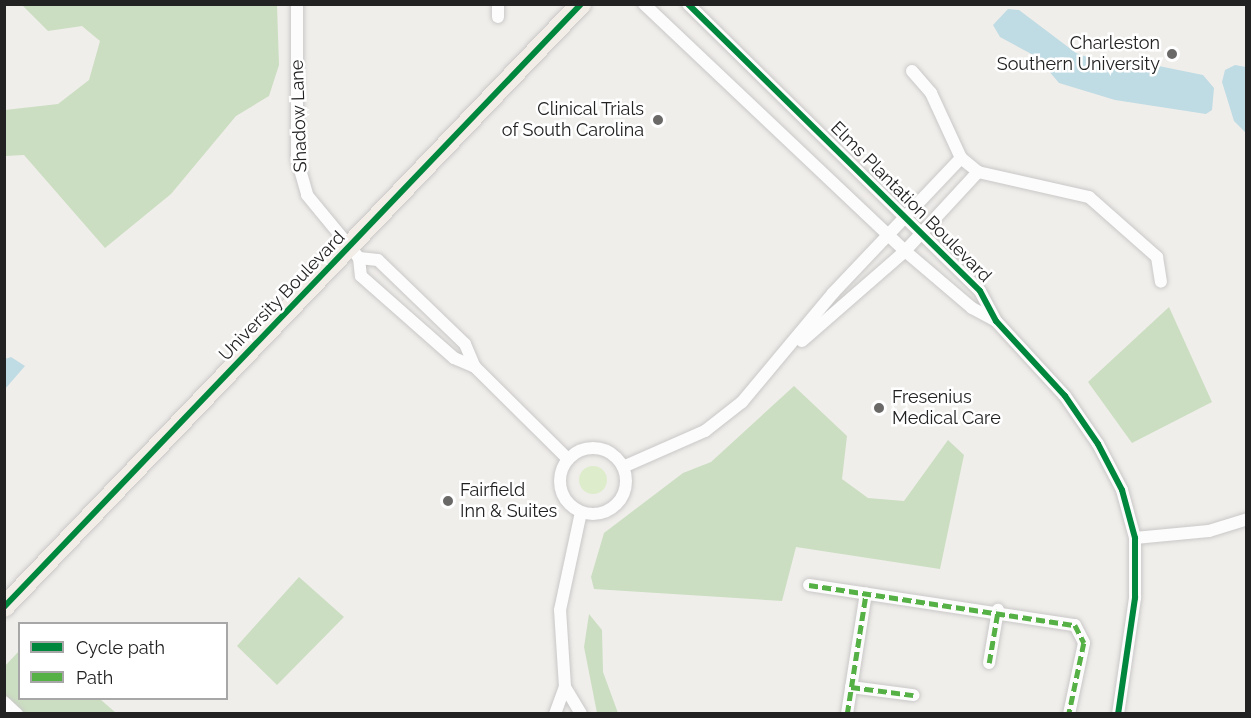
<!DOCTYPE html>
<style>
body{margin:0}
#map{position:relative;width:1251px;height:718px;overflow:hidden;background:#f0eeeb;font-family:Raleway,sans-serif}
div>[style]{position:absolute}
.grass>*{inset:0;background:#ddeccb}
.round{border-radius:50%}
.forest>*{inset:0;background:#cbdec1}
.water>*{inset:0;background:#bfdbe3}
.roads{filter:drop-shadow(0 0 2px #c9c8c7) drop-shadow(0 0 2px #c9c8c7)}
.street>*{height:12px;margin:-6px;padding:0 6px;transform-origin:6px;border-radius:6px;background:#fdfcfc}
.street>.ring{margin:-6px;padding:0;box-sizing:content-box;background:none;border:12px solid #fdfcfc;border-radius:50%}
.primary>*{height:20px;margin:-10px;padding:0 10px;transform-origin:10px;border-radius:10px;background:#f3ede7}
.quiet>*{height:4.5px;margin-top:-2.25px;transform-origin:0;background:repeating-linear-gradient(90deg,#55b145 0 9px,transparent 0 13.5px)}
.cycleway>*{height:6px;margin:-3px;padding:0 3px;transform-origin:3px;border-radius:3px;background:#00873e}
.dots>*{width:16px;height:16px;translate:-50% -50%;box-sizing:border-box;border:3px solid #fff;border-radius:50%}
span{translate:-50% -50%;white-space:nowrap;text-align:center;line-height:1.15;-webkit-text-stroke:5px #fff;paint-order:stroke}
.poi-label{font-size:18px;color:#222}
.right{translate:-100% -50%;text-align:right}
.left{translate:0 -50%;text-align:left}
.street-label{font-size:18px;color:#222}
.frame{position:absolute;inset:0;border:6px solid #222;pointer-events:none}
.legend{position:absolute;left:18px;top:622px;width:210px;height:78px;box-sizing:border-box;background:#fff;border:2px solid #a7a7a7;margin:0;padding:8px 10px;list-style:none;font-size:18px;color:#222}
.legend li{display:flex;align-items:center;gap:12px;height:30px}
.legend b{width:30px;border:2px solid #a7a7a7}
</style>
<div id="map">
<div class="grass">
<div class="round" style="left:579px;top:466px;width:28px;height:28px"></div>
</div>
<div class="forest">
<div style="clip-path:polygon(22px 5px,277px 5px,279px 65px,269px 96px,236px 116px,171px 194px,105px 248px,24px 155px,5px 156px,5px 110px,58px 104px,89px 80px,100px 41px,82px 26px,48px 31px)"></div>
<div style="clip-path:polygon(1169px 307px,1212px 402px,1132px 443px,1088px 382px)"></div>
<div style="clip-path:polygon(794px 386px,847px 436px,842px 479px,868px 498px,904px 501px,948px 440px,964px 455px,940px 569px,796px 547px,782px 601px,594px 589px,591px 577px,604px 533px,683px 473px,711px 462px)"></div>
<div style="clip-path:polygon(299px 577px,344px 617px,277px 685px,237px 646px)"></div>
<div style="clip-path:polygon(589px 614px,602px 630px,603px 672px,618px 713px,597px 713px,584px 647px)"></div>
<div style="clip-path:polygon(19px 651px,20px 698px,100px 699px,116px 713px,5px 713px,4px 667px)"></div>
</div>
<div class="water">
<div style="clip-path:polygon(1008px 9px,1019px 10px,1076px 53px,1104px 63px,1139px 62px,1203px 75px,1214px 88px,1212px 110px,1206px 114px,1115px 100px,1059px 83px,1037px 57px,1000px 37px,993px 25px)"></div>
<div style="clip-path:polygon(1235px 65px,1246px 67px,1246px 133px,1234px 121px,1222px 82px,1225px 70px)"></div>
<div style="clip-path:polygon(11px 357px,25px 366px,5px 389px,5px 359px)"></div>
</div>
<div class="roads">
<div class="street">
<div style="left:297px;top:4px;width:155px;rotate:90deg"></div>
<div style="left:297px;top:159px;width:37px;rotate:74deg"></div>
<div style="left:307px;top:195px;width:82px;rotate:50.5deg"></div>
<div style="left:359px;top:258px;width:18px;rotate:84deg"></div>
<div style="left:361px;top:276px;width:124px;rotate:41.4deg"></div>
<div style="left:454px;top:358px;width:23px;rotate:23deg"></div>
<div style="left:475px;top:367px;width:131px;rotate:44.7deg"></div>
<div style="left:498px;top:4px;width:13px;rotate:90deg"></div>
<div style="left:644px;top:4px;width:359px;rotate:43.4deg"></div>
<div style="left:905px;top:251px;width:88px;rotate:40.4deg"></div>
<div style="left:972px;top:308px;width:27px;rotate:28deg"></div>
<div style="left:688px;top:4px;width:409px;rotate:44.5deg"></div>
<div style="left:980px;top:291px;width:34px;rotate:62deg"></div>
<div style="left:996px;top:321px;width:102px;rotate:47.4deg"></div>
<div style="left:1065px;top:396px;width:58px;rotate:55.5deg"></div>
<div style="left:1098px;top:444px;width:52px;rotate:62.4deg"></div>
<div style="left:1122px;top:490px;width:50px;rotate:74.8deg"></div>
<div style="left:1135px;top:538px;width:60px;rotate:90deg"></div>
<div style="left:1135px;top:598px;width:117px;rotate:98.3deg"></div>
<div style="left:912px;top:71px;width:29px;rotate:49deg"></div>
<div style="left:931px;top:93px;width:72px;rotate:65.2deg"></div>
<div style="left:961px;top:158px;width:22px;rotate:39deg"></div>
<div style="left:978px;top:172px;width:114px;rotate:12.7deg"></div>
<div style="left:1089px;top:197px;width:91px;rotate:41.4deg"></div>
<div style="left:1157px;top:257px;width:25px;rotate:81deg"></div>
<div style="left:359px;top:258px;width:19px;rotate:6deg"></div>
<div style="left:378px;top:260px;width:121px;rotate:44deg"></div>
<div style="left:465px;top:344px;width:25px;rotate:67deg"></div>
<div style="left:802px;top:341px;width:137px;rotate:-41.1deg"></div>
<div style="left:905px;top:251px;width:108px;rotate:-47.3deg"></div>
<div class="ring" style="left:560px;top:448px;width:54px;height:54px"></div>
<div style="left:623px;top:467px;width:90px;rotate:-23.7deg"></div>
<div style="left:705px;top:431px;width:47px;rotate:-38.1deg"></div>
<div style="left:742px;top:402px;width:142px;rotate:-50.1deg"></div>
<div style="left:833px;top:293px;width:186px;rotate:-46.5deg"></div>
<div style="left:1135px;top:538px;width:74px;rotate:-5.4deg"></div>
<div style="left:1209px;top:531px;width:39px;rotate:-17deg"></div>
<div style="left:809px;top:585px;width:269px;rotate:8.6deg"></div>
<div style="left:1075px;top:625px;width:20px;rotate:63deg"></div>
<div style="left:1084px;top:643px;width:73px;rotate:101.9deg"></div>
<div style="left:989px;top:663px;width:54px;rotate:-80.4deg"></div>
<div style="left:565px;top:687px;width:31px;rotate:59deg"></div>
<div style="left:851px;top:687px;width:63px;rotate:7.4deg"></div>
<div style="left:4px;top:702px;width:18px;rotate:43deg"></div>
<div style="left:555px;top:714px;width:29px;rotate:-70deg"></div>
<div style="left:565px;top:687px;width:77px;rotate:-93.7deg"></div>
<div style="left:560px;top:610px;width:100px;rotate:-77.9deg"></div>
<div style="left:847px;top:714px;width:122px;rotate:-81.1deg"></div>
</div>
<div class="primary">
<div style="left:4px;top:607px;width:835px;rotate:-46.26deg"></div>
</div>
</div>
<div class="quiet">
<div style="left:809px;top:585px;width:269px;rotate:8.6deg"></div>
<div style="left:1075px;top:625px;width:20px;rotate:63deg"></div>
<div style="left:1084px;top:643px;width:73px;rotate:101.9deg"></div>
<div style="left:989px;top:663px;width:54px;rotate:-80.4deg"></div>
<div style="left:851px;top:687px;width:63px;rotate:7.4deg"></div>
<div style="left:847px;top:714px;width:122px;rotate:-81.1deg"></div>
</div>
<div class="cycleway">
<div style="left:688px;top:4px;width:409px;rotate:44.5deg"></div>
<div style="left:980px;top:291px;width:34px;rotate:62deg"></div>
<div style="left:996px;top:321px;width:102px;rotate:47.4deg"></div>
<div style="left:1065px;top:396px;width:58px;rotate:55.5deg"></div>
<div style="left:1098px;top:444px;width:52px;rotate:62.4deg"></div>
<div style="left:1122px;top:490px;width:50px;rotate:74.8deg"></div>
<div style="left:1135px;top:538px;width:60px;rotate:90deg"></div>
<div style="left:1135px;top:598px;width:117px;rotate:98.3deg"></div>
<div style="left:4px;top:607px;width:835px;rotate:-46.26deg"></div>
</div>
<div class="dots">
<div style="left:1172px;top:54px;background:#6a6968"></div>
<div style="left:658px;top:120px;background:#6a6968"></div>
<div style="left:879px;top:408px;background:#6a6968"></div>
<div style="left:448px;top:501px;background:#6a6968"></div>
</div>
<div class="poi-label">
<span class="right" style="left:1160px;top:54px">Charleston<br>Southern University</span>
<span class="right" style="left:644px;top:120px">Clinical Trials<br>of South Carolina</span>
<span class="left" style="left:892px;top:408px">Fresenius<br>Medical Care</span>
<span class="left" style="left:460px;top:501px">Fairfield<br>Inn &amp; Suites</span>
</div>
<div class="street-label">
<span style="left:299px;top:116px;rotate:-92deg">Shadow Lane</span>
<span style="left:911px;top:202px;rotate:45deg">Elms Plantation Boulevard</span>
<span style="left:282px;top:296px;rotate:-46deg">University Boulevard</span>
</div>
<div class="frame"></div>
<ul class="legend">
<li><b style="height:8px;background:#00873e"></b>Cycle path</li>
<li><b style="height:8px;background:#55b145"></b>Path</li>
</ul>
</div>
